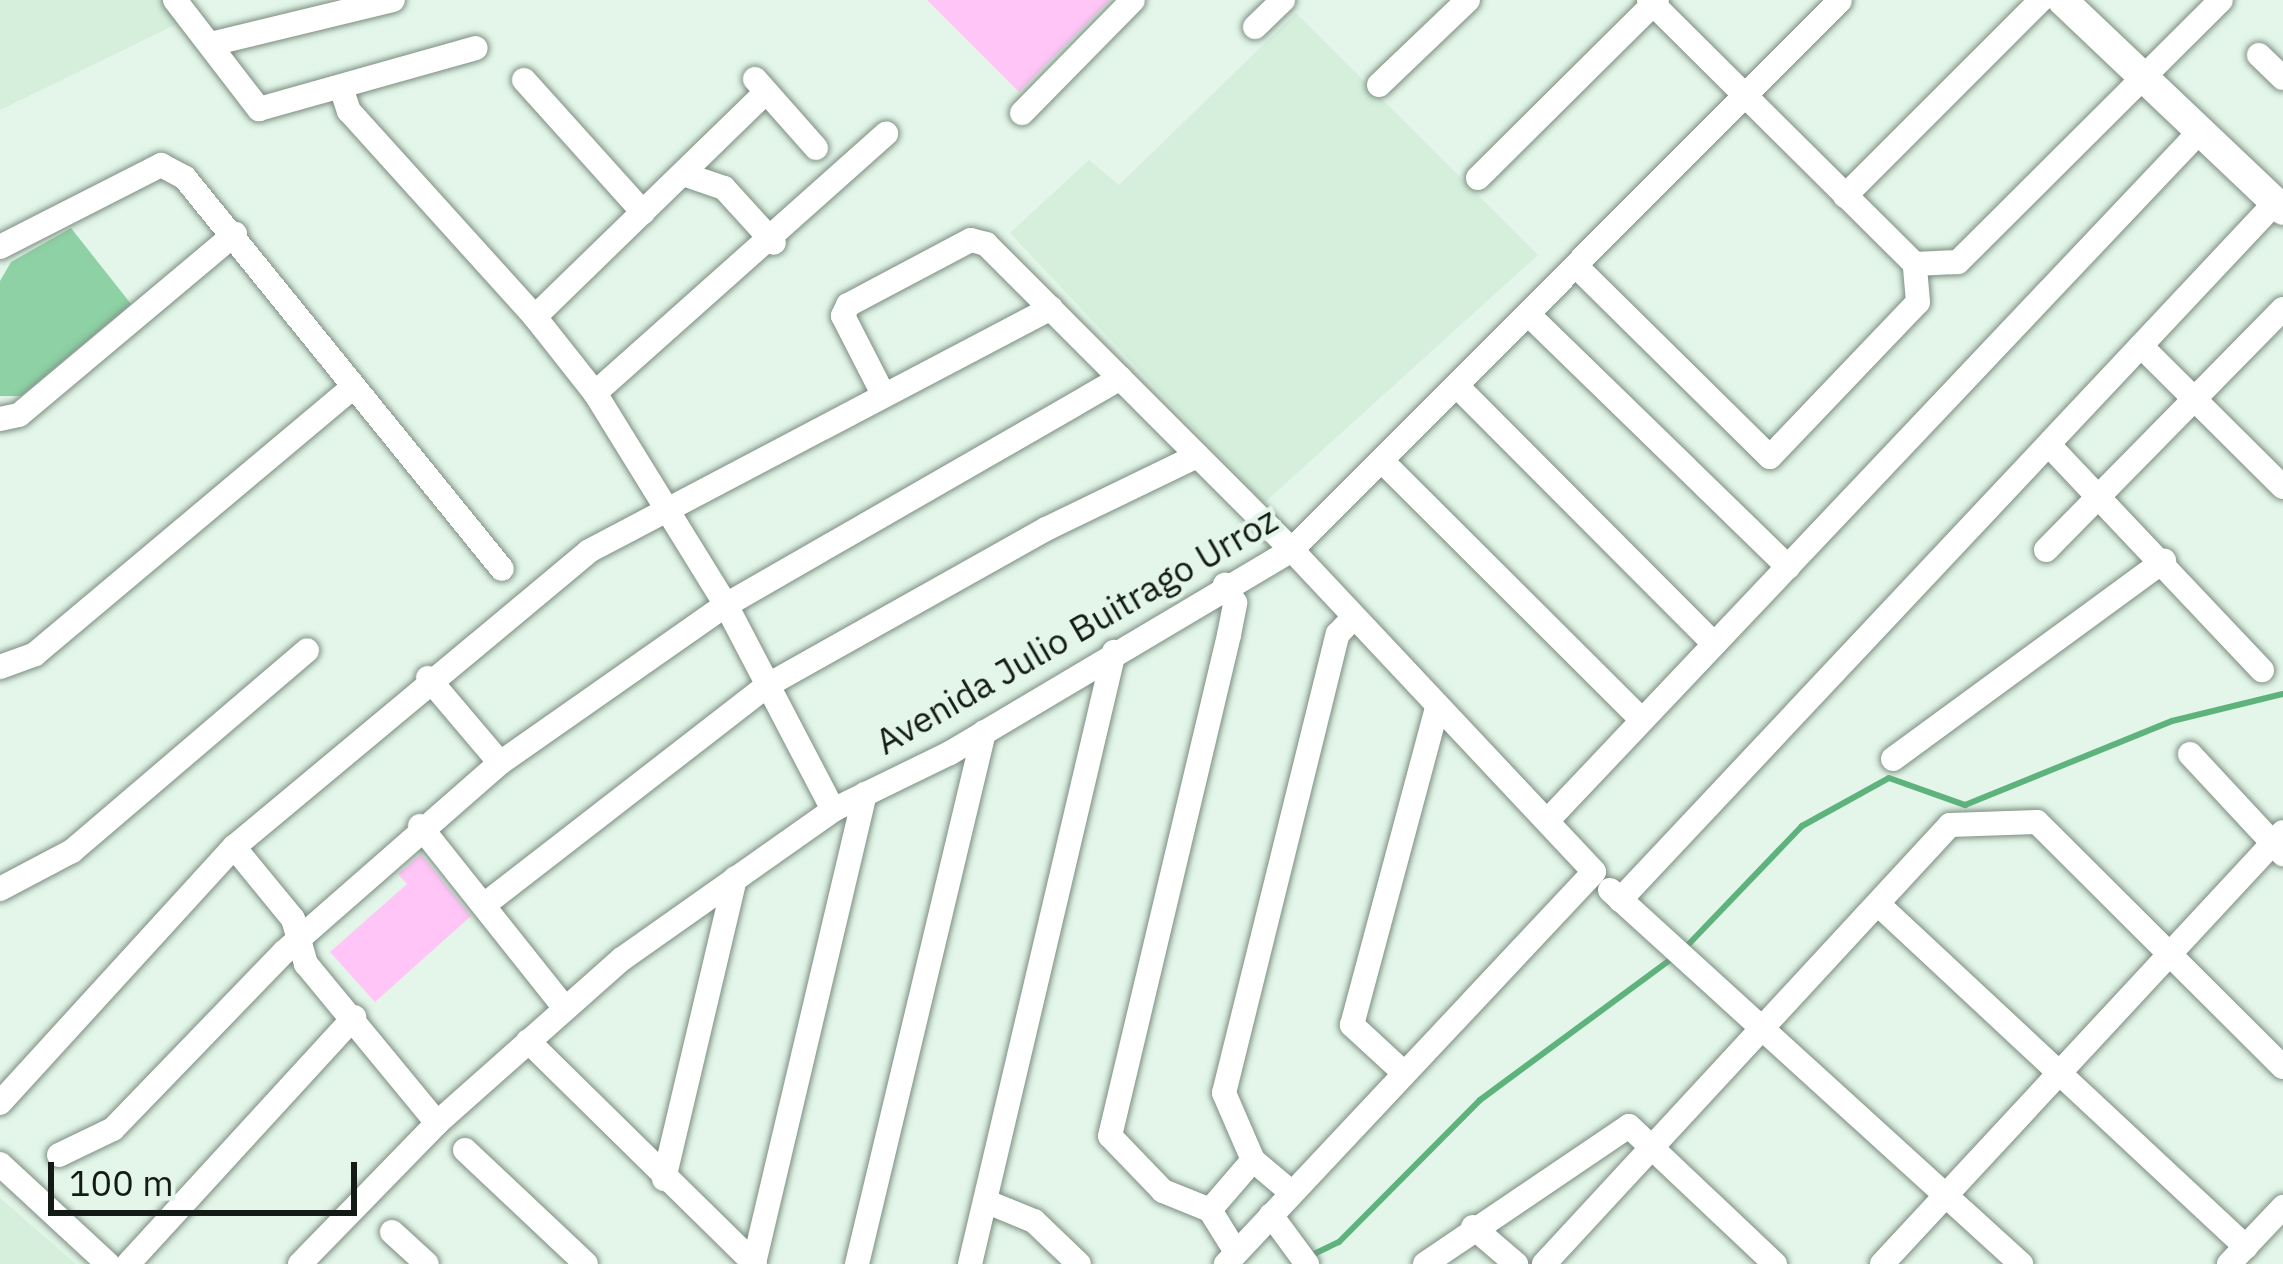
<!DOCTYPE html>
<style>
body{margin:0}
#map{position:relative;width:2283px;height:1264px;overflow:hidden;background:#e3f6e9;font-family:"IBM Plex Sans",sans-serif}
div>[style]{position:absolute}
.built>*{inset:0;background:#d5efdc}
.green>*{inset:0;background:#8ed1a4}
.stream>*{height:6px;margin:-3px;padding:0 3px;transform-origin:3px;border-radius:3px;background:#5eb37d}
.building>*{inset:0;background:#ffc5f7}
.roads{filter:drop-shadow(0 0 3px #7c8e81) drop-shadow(0 0 3px #7c8e81)}
.minor>*{height:24px;margin:-12px;padding:0 12px;transform-origin:12px;border-radius:12px;background:#fff}
.tertiary>*{height:30px;margin:-15px;padding:0 15px;transform-origin:15px;border-radius:15px;background:#fff}
span{translate:-50% -50%;white-space:nowrap;text-align:center;line-height:1.15;-webkit-text-stroke:9px #e3f6e9;paint-order:stroke}
.street-label{font-size:36px;color:#141b16}
.scale{position:absolute;left:48px;top:1162px;width:309px;height:54px;box-sizing:border-box;border:6px solid #141b16;border-top:0;padding-left:15px;font-size:36px;line-height:42px;white-space:nowrap;color:#141b16;-webkit-text-stroke:9px #e3f6e9;paint-order:stroke}
</style>
<div id="map">
<div class="built">
<div style="clip-path:polygon(0 0,170px 0,185px 20px,0 110px)"></div>
<div style="clip-path:polygon(1296px 13px,1538px 255px,1264px 503px,1010px 233px,1089px 160px,1119px 185px)"></div>
<div style="clip-path:polygon(0 1198px,76px 1264px,0 1264px)"></div>
</div>
<div class="green">
<div style="clip-path:polygon(71px 228px,131px 304px,21px 396px,0 396px,0 281px,11px 262px)"></div>
</div>
<div class="stream">
<div style="left:1685px;top:948px;width:169px;rotate:-46.2deg"></div>
<div style="left:1802px;top:826px;width:99px;rotate:-28.9deg"></div>
<div style="left:1889px;top:778px;width:81px;rotate:19.6deg"></div>
<div style="left:1965px;top:805px;width:223px;rotate:-22.1deg"></div>
<div style="left:2172px;top:721px;width:114px;rotate:-13.7deg"></div>
<div style="left:1312px;top:1255px;width:30px;rotate:-26deg"></div>
<div style="left:1339px;top:1242px;width:200px;rotate:-45.2deg"></div>
<div style="left:1480px;top:1100px;width:242px;rotate:-36.4deg"></div>
</div>
<div class="building">
<div style="clip-path:polygon(927px 0,1110px 0,1019px 92px)"></div>
<div style="clip-path:polygon(421px 854px,471px 916px,375px 1002px,330px 952px,407px 884px,398px 874px)"></div>
</div>
<div class="roads">
<div class="minor">
<div style="left:175px;top:0;width:138px;rotate:52.4deg"></div>
<div style="left:259px;top:109px;width:225px;rotate:-15.7deg"></div>
<div style="left:1649px;top:0;width:375px;rotate:44.8deg"></div>
<div style="left:1255px;top:27px;width:39px;rotate:-44deg"></div>
<div style="left:211px;top:44px;width:187px;rotate:-13.6deg"></div>
<div style="left:2259px;top:55px;width:33px;rotate:44deg"></div>
<div style="left:755px;top:79px;width:92px;rotate:48.5deg"></div>
<div style="left:524px;top:80px;width:178px;rotate:48deg"></div>
<div style="left:1379px;top:85px;width:123px;rotate:-43.7deg"></div>
<div style="left:342px;top:90px;width:22px;rotate:72deg"></div>
<div style="left:349px;top:111px;width:278px;rotate:47.9deg"></div>
<div style="left:765px;top:93px;width:321px;rotate:135.8deg"></div>
<div style="left:535px;top:317px;width:97px;rotate:51.7deg"></div>
<div style="left:595px;top:393px;width:249px;rotate:58.3deg"></div>
<div style="left:726px;top:605px;width:231px;rotate:62.4deg"></div>
<div style="left:1022px;top:113px;width:158px;rotate:-45.5deg"></div>
<div style="left:683px;top:174px;width:43px;rotate:18.9deg"></div>
<div style="left:724px;top:188px;width:74px;rotate:47.7deg"></div>
<div style="left:1478px;top:178px;width:252px;rotate:-44.8deg"></div>
<div style="left:1845px;top:196px;width:277px;rotate:-45deg"></div>
<div style="left:0;top:247px;width:181px;rotate:-27deg"></div>
<div style="left:161px;top:165px;width:27px;rotate:28deg"></div>
<div style="left:185px;top:178px;width:503px;rotate:50.97deg"></div>
<div style="left:1576px;top:266px;width:272px;rotate:44.6deg"></div>
<div style="left:1770px;top:457px;width:214px;rotate:-46.3deg"></div>
<div style="left:1918px;top:302px;width:38px;rotate:-95deg"></div>
<div style="left:1915px;top:264px;width:43px;rotate:-2.7deg"></div>
<div style="left:1958px;top:262px;width:371px;rotate:-44.9deg"></div>
<div style="left:1528px;top:314px;width:363px;rotate:44.2deg"></div>
<div style="left:2141px;top:346px;width:200px;rotate:44.8deg"></div>
<div style="left:1458px;top:387px;width:363px;rotate:45.1deg"></div>
<div style="left:595px;top:393px;width:390px;rotate:-41.7deg"></div>
<div style="left:883px;top:394px;width:88px;rotate:-117.1deg"></div>
<div style="left:843px;top:316px;width:12px;rotate:-66deg"></div>
<div style="left:848px;top:305px;width:139px;rotate:-27.9deg"></div>
<div style="left:971px;top:240px;width:16px;rotate:15deg"></div>
<div style="left:986px;top:244px;width:433px;rotate:45deg"></div>
<div style="left:1292px;top:550px;width:441px;rotate:46.8deg"></div>
<div style="left:1594px;top:872px;width:538px;rotate:133.19deg"></div>
<div style="left:0;top:419px;width:19px;rotate:-12deg"></div>
<div style="left:19px;top:415px;width:282px;rotate:-40deg"></div>
<div style="left:2049px;top:445px;width:310px;rotate:46.6deg"></div>
<div style="left:1382px;top:461px;width:367px;rotate:44.9deg"></div>
<div style="left:2046px;top:550px;width:338px;rotate:-45.5deg"></div>
<div style="left:0;top:667px;width:37px;rotate:-20deg"></div>
<div style="left:35px;top:654px;width:415px;rotate:-40deg"></div>
<div style="left:428px;top:678px;width:111px;rotate:49.7deg"></div>
<div style="left:2190px;top:754px;width:137px;rotate:47.1deg"></div>
<div style="left:1893px;top:759px;width:336px;rotate:-36.2deg"></div>
<div style="left:1549px;top:819px;width:947px;rotate:-46.58deg"></div>
<div style="left:420px;top:826px;width:233px;rotate:51.5deg"></div>
<div style="left:234px;top:847px;width:93px;rotate:50.7deg"></div>
<div style="left:293px;top:919px;width:47px;rotate:73.9deg"></div>
<div style="left:306px;top:964px;width:206px;rotate:50.5deg"></div>
<div style="left:0;top:889px;width:81px;rotate:-27.8deg"></div>
<div style="left:72px;top:851px;width:309px;rotate:-40.5deg"></div>
<div style="left:1610px;top:890px;width:556px;rotate:42.3deg"></div>
<div style="left:1620px;top:900px;width:956px;rotate:-46.78deg"></div>
<div style="left:488px;top:902px;width:354px;rotate:-37.8deg"></div>
<div style="left:768px;top:685px;width:319px;rotate:-29.3deg"></div>
<div style="left:1046px;top:529px;width:168px;rotate:-25.8deg"></div>
<div style="left:1878px;top:904px;width:503px;rotate:42.99deg"></div>
<div style="left:528px;top:1041px;width:318px;rotate:44.5deg"></div>
<div style="left:1404px;top:1073px;width:71px;rotate:-137.3deg"></div>
<div style="left:1352px;top:1025px;width:328px;rotate:-75deg"></div>
<div style="left:0;top:1103px;width:347px;rotate:-47.6deg"></div>
<div style="left:234px;top:847px;width:462px;rotate:-39.8deg"></div>
<div style="left:589px;top:551px;width:522px;rotate:-27.74deg"></div>
<div style="left:465px;top:1150px;width:166px;rotate:43.3deg"></div>
<div style="left:59px;top:1155px;width:60px;rotate:-25.7deg"></div>
<div style="left:113px;top:1129px;width:246px;rotate:-46deg"></div>
<div style="left:284px;top:952px;width:287px;rotate:-41.2deg"></div>
<div style="left:500px;top:763px;width:276px;rotate:-35deg"></div>
<div style="left:726px;top:605px;width:455px;rotate:-29.9deg"></div>
<div style="left:0;top:1164px;width:147px;rotate:42.8deg"></div>
<div style="left:664px;top:1179px;width:309px;rotate:-76.7deg"></div>
<div style="left:1292px;top:1193px;width:51px;rotate:-139.8deg"></div>
<div style="left:1253px;top:1160px;width:73px;rotate:-113.4deg"></div>
<div style="left:1224px;top:1093px;width:473px;rotate:-76.1deg"></div>
<div style="left:1338px;top:634px;width:22px;rotate:-47deg"></div>
<div style="left:985px;top:1201px;width:53px;rotate:22.2deg"></div>
<div style="left:1034px;top:1221px;width:62px;rotate:43.7deg"></div>
<div style="left:1210px;top:1210px;width:51px;rotate:-158deg"></div>
<div style="left:1163px;top:1191px;width:76px;rotate:-133.9deg"></div>
<div style="left:1110px;top:1136px;width:515px;rotate:-76.64deg"></div>
<div style="left:1229px;top:635px;width:33px;rotate:-79deg"></div>
<div style="left:1235px;top:603px;width:21px;rotate:-119deg"></div>
<div style="left:1271px;top:1215px;width:61px;rotate:53.7deg"></div>
<div style="left:1473px;top:1227px;width:57px;rotate:40.7deg"></div>
<div style="left:392px;top:1232px;width:47px;rotate:42.4deg"></div>
<div style="left:1236px;top:1252px;width:49px;rotate:-121.8deg"></div>
<div style="left:1210px;top:1210px;width:66px;rotate:-49.3deg"></div>
<div style="left:754px;top:1263px;width:482px;rotate:-76.7deg"></div>
<div style="left:128px;top:1264px;width:335px;rotate:-47.5deg"></div>
<div style="left:300px;top:1264px;width:197px;rotate:-45.8deg"></div>
<div style="left:437px;top:1123px;width:247px;rotate:-41.6deg"></div>
<div style="left:622px;top:959px;width:258px;rotate:-35.2deg"></div>
<div style="left:833px;top:810px;width:130px;rotate:-26deg"></div>
<div style="left:950px;top:753px;width:398px;rotate:-30.7deg"></div>
<div style="left:1292px;top:550px;width:776px;rotate:-45.1deg"></div>
<div style="left:857px;top:1264px;width:547px;rotate:-76.57deg"></div>
<div style="left:970px;top:1264px;width:629px;rotate:-76.76deg"></div>
<div style="left:1425px;top:1264px;width:246px;rotate:-34.1deg"></div>
<div style="left:1629px;top:1126px;width:201px;rotate:43.4deg"></div>
<div style="left:1544px;top:1264px;width:598px;rotate:-47.24deg"></div>
<div style="left:1950px;top:825px;width:87px;rotate:-2deg"></div>
<div style="left:2037px;top:822px;width:347px;rotate:44.9deg"></div>
<div style="left:1882px;top:1264px;width:589px;rotate:-47.13deg"></div>
<div style="left:2229px;top:1264px;width:79px;rotate:-46.5deg"></div>
</div>
<div class="tertiary">
<div style="left:2062px;top:0;width:305px;rotate:43.5deg"></div>
</div>
</div>
<div class="street-label">
<span style="left:1076px;top:630px;rotate:-30deg">Avenida Julio Buitrago Urroz</span>
</div>
<div class="scale">100 m</div>
</div>
